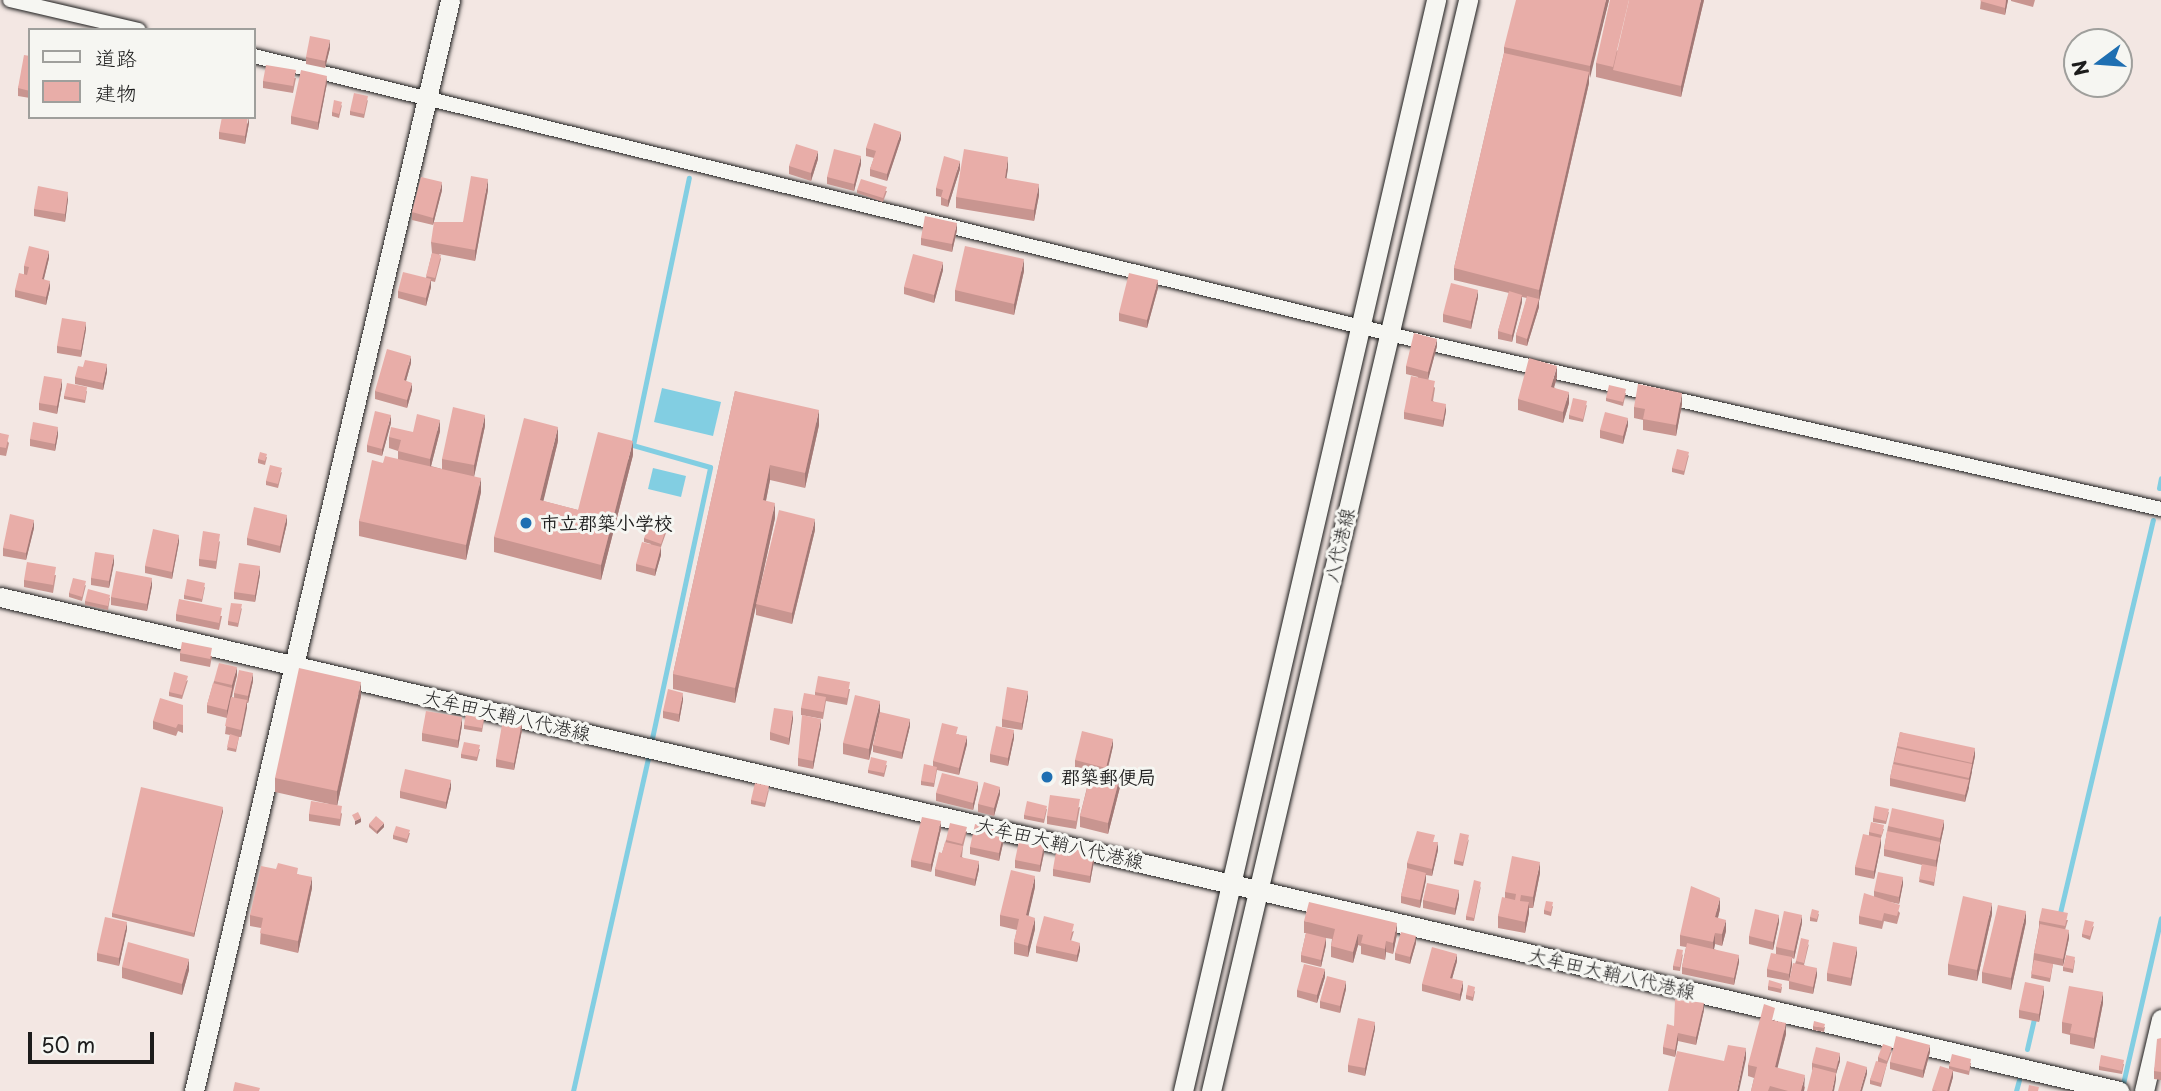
<!DOCTYPE html>
<meta charset="utf-8">
<style>
body{margin:0}
#map{position:relative;width:2161px;height:1091px;overflow:hidden;background:#f3e7e3;font-family:"Playpen Sans","Klee One",sans-serif}
div>[style]{position:absolute}
.water>*{inset:0;background:#82cee2}
.stream>*{height:5px;margin:-2.5px;padding:0 2.5px;transform-origin:2.5px;border-radius:2.5px;background:#82cee2}
.roads{filter:drop-shadow(0 0 2px #1c1c1c) drop-shadow(0 0 2px #1c1c1c)}
.street>*{height:14px;margin:-7px;padding:0 7px;transform-origin:7px;border-radius:7px;background:#f6f6f2}
.secondary>*{height:19px;margin:-9.5px;padding:0 9.5px;transform-origin:9.5px;border-radius:9.5px;background:#f6f6f2}
.wall>*{inset:0;background:#c89590}
.shaded-wall>*{inset:0;background:#a27976}
.building>*{inset:0;background:#e8ada8}
.dots>*{width:19px;height:19px;translate:-50% -50%;box-sizing:border-box;border:4px solid #f6f6f2;border-radius:50%}
span{translate:-50% -50%;white-space:nowrap;text-align:center;line-height:1.15;-webkit-text-stroke:6px #f6f6f2;paint-order:stroke}
.poi-label{font-size:19px;color:#1c1c1c;font-weight:700}
.left{translate:0 -50%;text-align:left}
.street-label{font-size:19px;color:#1c1c1c}
.legend{position:absolute;left:28px;top:28px;width:228px;height:91px;box-sizing:border-box;background:#f6f6f2;border:2px solid #9f9f9c;margin:0;padding:9px 12px;list-style:none;font-size:21px;color:#1c1c1c}
.legend li{display:flex;align-items:center;gap:14px;height:35px}
.legend b{width:35px;border:2px solid #9f9f9c}
.north{position:absolute;left:2063px;top:28px;width:70px;height:70px;box-sizing:border-box;background:#f6f6f2;border:2px solid #9f9f9c;border-radius:50%;rotate:254deg;font-size:19px;font-weight:700;line-height:28px;text-align:center;color:#1c1c1c}
.north::after{content:'';display:block;margin:auto;width:24px;height:32px;background:#1f6fb2;clip-path:polygon(50% 0,100% 100%,50% 72%,0 100%)}
.scale{position:absolute;left:28px;top:1032px;width:126px;height:32px;box-sizing:border-box;border:4px solid #1c1c1c;border-top:0;padding-left:9px;font-size:21px;line-height:24px;white-space:nowrap;color:#1c1c1c;-webkit-text-stroke:5px #f6f6f2;paint-order:stroke}
</style>
<div id="map">
<div class="water">
<div style="clip-path:polygon(662px 388px,721px 402px,713px 436px,654px 422px)"></div>
<div style="clip-path:polygon(653px 468px,686px 476px,681px 497px,648px 489px)"></div>
</div>
<div class="stream">
<div style="left:2159px;top:488px;width:10px;rotate:-79deg"></div>
<div style="left:651px;top:743px;width:282px;rotate:-77.9deg"></div>
<div style="left:710px;top:467px;width:80px;rotate:-164.1deg"></div>
<div style="left:633px;top:445px;width:273px;rotate:-78.2deg"></div>
<div style="left:2059px;top:917px;width:408px;rotate:-76.7deg"></div>
<div style="left:2027px;top:1049px;width:35px;rotate:-77deg"></div>
<div style="left:2122px;top:1088px;width:174px;rotate:-77.1deg"></div>
<div style="left:573px;top:1091px;width:346px;rotate:-77.3deg"></div>
<div style="left:2016px;top:1091px;width:11px;rotate:-75deg"></div>
</div>
<div class="roads">
<div class="street">
<div style="left:10px;top:0;width:132px;rotate:13.1deg"></div>
<div style="left:254px;top:56px;width:1203px;rotate:13.75deg"></div>
<div style="left:1423px;top:342px;width:757px;rotate:12.75deg"></div>
</div>
<div class="secondary">
<div style="left:0;top:597px;width:2176px;rotate:13.12deg"></div>
<div style="left:194px;top:1091px;width:1121px;rotate:-76.79deg"></div>
<div style="left:1183px;top:1091px;width:1120px;rotate:-76.94deg"></div>
<div style="left:1211px;top:1091px;width:1121px;rotate:-76.74deg"></div>
<div style="left:2144px;top:1091px;width:74px;rotate:-76.7deg"></div>
</div>
</div>
<div class="wall">
<div style="clip-path:polygon(1609px 0,1589px 78px,1589px 83px,1539px 301px,1539px 307px,1527px 346px,1516px 343px,1516px 335px,1527px 298px,1522px 297px,1522px 302px,1512px 342px,1498px 339px,1498px 331px,1509px 293px,1454px 280px,1454px 268px,1504px 53px,1504px 47px)"></div>
<div style="clip-path:polygon(1704px 0,1681px 97px,1596px 77px,1596px 63px)"></div>
<div style="clip-path:polygon(1981px 0,2008px 0,2005px 15px,1980px 9px)"></div>
<div style="clip-path:polygon(2011px 0,2035px 0,2033px 7px,2011px 1px)"></div>
<div style="clip-path:polygon(330px 48px,325px 68px,306px 64px,306px 57px)"></div>
<div style="clip-path:polygon(30px 56px,30px 98px,18px 96px,18px 88px)"></div>
<div style="clip-path:polygon(296px 78px,293px 93px,263px 88px,263px 81px)"></div>
<div style="clip-path:polygon(327px 83px,318px 130px,291px 124px,291px 116px)"></div>
<div style="clip-path:polygon(368px 100px,364px 118px,350px 115px,350px 111px)"></div>
<div style="clip-path:polygon(342px 105px,339px 118px,332px 116px,332px 112px)"></div>
<div style="clip-path:polygon(249px 123px,245px 144px,219px 139px,219px 132px)"></div>
<div style="clip-path:polygon(901px 139px,887px 181px,870px 176px,870px 169px,874px 158px,866px 156px,866px 148px)"></div>
<div style="clip-path:polygon(818px 159px,811px 181px,789px 174px,789px 166px)"></div>
<div style="clip-path:polygon(861px 164px,854px 191px,827px 184px,827px 177px)"></div>
<div style="clip-path:polygon(1008px 168px,1006px 178px,1039px 195px,1034px 221px,956px 208px,956px 197px)"></div>
<div style="clip-path:polygon(960px 169px,948px 207px,941px 205px,941px 197px,936px 196px,936px 188px)"></div>
<div style="clip-path:polygon(442px 190px,433px 225px,412px 220px,412px 212px)"></div>
<div style="clip-path:polygon(488px 190px,475px 261px,439px 254px,441px 259px,435px 282px,431px 281px,431px 287px,426px 306px,398px 298px,398px 291px,426px 278px,432px 253px,431px 242px,463px 222px)"></div>
<div style="clip-path:polygon(857px 190px,887px 191px,883px 202px,857px 193px)"></div>
<div style="clip-path:polygon(68px 199px,65px 222px,34px 216px,34px 209px)"></div>
<div style="clip-path:polygon(957px 230px,952px 252px,921px 245px,921px 238px)"></div>
<div style="clip-path:polygon(49px 258px,44px 279px,50px 288px,46px 305px,15px 297px,15px 290px,24px 274px,24px 266px)"></div>
<div style="clip-path:polygon(943px 270px,934px 303px,904px 294px,904px 287px)"></div>
<div style="clip-path:polygon(1024px 271px,1014px 315px,955px 301px,955px 290px)"></div>
<div style="clip-path:polygon(1158px 288px,1147px 328px,1119px 321px,1119px 313px)"></div>
<div style="clip-path:polygon(1478px 297px,1471px 329px,1443px 322px,1443px 314px)"></div>
<div style="clip-path:polygon(86px 329px,81px 357px,57px 353px,57px 346px)"></div>
<div style="clip-path:polygon(1437px 346px,1428px 379px,1435px 388px,1433px 401px,1446px 411px,1443px 427px,1404px 419px,1404px 412px,1418px 377px,1406px 374px,1406px 366px)"></div>
<div style="clip-path:polygon(411px 363px,406px 381px,412px 390px,407px 408px,375px 399px,375px 391px)"></div>
<div style="clip-path:polygon(83px 367px,107px 372px,103px 390px,75px 384px,75px 377px)"></div>
<div style="clip-path:polygon(1557px 377px,1554px 387px,1569px 403px,1563px 423px,1518px 410px,1518px 399px)"></div>
<div style="clip-path:polygon(62px 387px,57px 414px,39px 410px,39px 403px)"></div>
<div style="clip-path:polygon(87px 391px,85px 403px,64px 399px,64px 396px)"></div>
<div style="clip-path:polygon(735px 391px,819px 425px,805px 488px,770px 480px,766px 501px,775px 518px,757px 601px,815px 530px,792px 624px,756px 615px,756px 605px,735px 703px,673px 689px,673px 674px)"></div>
<div style="clip-path:polygon(1626px 393px,1623px 406px,1606px 401px,1606px 398px)"></div>
<div style="clip-path:polygon(1682px 404px,1676px 436px,1643px 430px,1643px 420px,1634px 418px,1634px 407px)"></div>
<div style="clip-path:polygon(1587px 405px,1583px 422px,1569px 419px,1569px 415px)"></div>
<div style="clip-path:polygon(391px 423px,382px 456px,367px 452px,367px 445px)"></div>
<div style="clip-path:polygon(1628px 425px,1623px 444px,1600px 438px,1600px 430px)"></div>
<div style="clip-path:polygon(485px 426px,474px 476px,481px 492px,466px 560px,359px 536px,359px 521px,383px 463px,398px 459px,398px 451px,389px 448px,389px 437px,440px 431px,431px 466px,442px 469px,442px 459px)"></div>
<div style="clip-path:polygon(0 433px,9px 443px,6px 456px,0 455px)"></div>
<div style="clip-path:polygon(58px 435px,55px 451px,30px 446px,30px 439px)"></div>
<div style="clip-path:polygon(558px 441px,543px 501px,578px 510px,633px 455px,601px 580px,494px 552px,494px 537px)"></div>
<div style="clip-path:polygon(1689px 455px,1684px 475px,1672px 472px,1672px 468px)"></div>
<div style="clip-path:polygon(267px 457px,265px 465px,258px 463px,258px 459px)"></div>
<div style="clip-path:polygon(282px 472px,278px 488px,266px 485px,266px 481px)"></div>
<div style="clip-path:polygon(287px 523px,280px 553px,247px 545px,247px 538px)"></div>
<div style="clip-path:polygon(34px 528px,26px 560px,3px 556px,3px 548px)"></div>
<div style="clip-path:polygon(666px 533px,661px 547px,661px 555px,655px 576px,636px 571px,636px 564px,651px 544px,644px 542px,644px 538px)"></div>
<div style="clip-path:polygon(220px 541px,216px 569px,199px 566px,199px 559px)"></div>
<div style="clip-path:polygon(179px 542px,172px 579px,145px 573px,145px 566px)"></div>
<div style="clip-path:polygon(114px 563px,109px 588px,91px 585px,91px 578px)"></div>
<div style="clip-path:polygon(260px 574px,255px 602px,234px 599px,234px 592px)"></div>
<div style="clip-path:polygon(56px 575px,53px 593px,24px 587px,24px 580px)"></div>
<div style="clip-path:polygon(86px 585px,82px 601px,69px 597px,69px 593px)"></div>
<div style="clip-path:polygon(152px 586px,147px 611px,111px 605px,111px 597px)"></div>
<div style="clip-path:polygon(205px 587px,202px 602px,184px 599px,184px 595px)"></div>
<div style="clip-path:polygon(110px 598px,108px 610px,85px 605px,85px 601px)"></div>
<div style="clip-path:polygon(242px 608px,238px 627px,228px 625px,228px 621px)"></div>
<div style="clip-path:polygon(176px 614px,222px 616px,219px 630px,176px 621px)"></div>
<div style="clip-path:polygon(180px 653px,212px 656px,210px 667px,180px 661px)"></div>
<div style="clip-path:polygon(237px 675px,232px 697px,234px 698px,234px 693px,253px 681px,248px 703px,247px 703px,241px 737px,239px 737px,236px 752px,227px 750px,230px 735px,225px 734px,227px 718px,207px 713px,207px 705px,214px 681px)"></div>
<div style="clip-path:polygon(188px 680px,182px 699px,169px 696px,169px 692px)"></div>
<div style="clip-path:polygon(850px 689px,847px 705px,826px 701px,823px 719px,801px 715px,801px 708px,815px 695px,815px 692px)"></div>
<div style="clip-path:polygon(361px 696px,337px 806px,342px 814px,340px 826px,309px 821px,309px 814px,329px 804px,275px 792px,275px 778px)"></div>
<div style="clip-path:polygon(1028px 698px,1022px 730px,1002px 727px,1002px 719px)"></div>
<div style="clip-path:polygon(683px 700px,679px 722px,663px 718px,663px 711px)"></div>
<div style="clip-path:polygon(183px 705px,183px 733px,178px 731px,176px 736px,153px 729px,153px 721px)"></div>
<div style="clip-path:polygon(880px 712px,869px 760px,843px 754px,843px 743px)"></div>
<div style="clip-path:polygon(793px 719px,789px 745px,770px 740px,770px 732px)"></div>
<div style="clip-path:polygon(484px 720px,482px 732px,464px 729px,464px 725px)"></div>
<div style="clip-path:polygon(462px 725px,458px 748px,422px 741px,422px 733px)"></div>
<div style="clip-path:polygon(910px 726px,902px 759px,873px 752px,873px 745px)"></div>
<div style="clip-path:polygon(821px 727px,813px 769px,798px 766px,798px 758px)"></div>
<div style="clip-path:polygon(522px 730px,514px 770px,496px 767px,496px 759px)"></div>
<div style="clip-path:polygon(1900px 732px,1975px 756px,1965px 802px,1890px 786px,1890px 778px)"></div>
<div style="clip-path:polygon(958px 734px,967px 744px,959px 775px,937px 770px,934px 787px,921px 785px,921px 781px,933px 766px,933px 761px)"></div>
<div style="clip-path:polygon(1014px 738px,1008px 766px,990px 762px,990px 754px)"></div>
<div style="clip-path:polygon(1113px 746px,1107px 773px,1120px 787px,1108px 834px,1080px 827px,1080px 816px,1091px 771px,1075px 767px,1075px 760px)"></div>
<div style="clip-path:polygon(480px 749px,477px 761px,461px 758px,461px 754px)"></div>
<div style="clip-path:polygon(887px 765px,884px 777px,868px 773px,868px 770px)"></div>
<div style="clip-path:polygon(451px 788px,446px 809px,400px 798px,400px 791px)"></div>
<div style="clip-path:polygon(978px 789px,973px 810px,936px 801px,936px 793px)"></div>
<div style="clip-path:polygon(769px 790px,765px 807px,751px 804px,751px 800px)"></div>
<div style="clip-path:polygon(1000px 794px,994px 816px,978px 812px,978px 804px)"></div>
<div style="clip-path:polygon(1080px 807px,1076px 829px,1047px 824px,1047px 816px)"></div>
<div style="clip-path:polygon(1047px 809px,1044px 823px,1024px 819px,1024px 815px)"></div>
<div style="clip-path:polygon(223px 811px,194px 937px,112px 917px,112px 913px)"></div>
<div style="clip-path:polygon(1889px 812px,1886px 824px,1873px 822px,1873px 818px)"></div>
<div style="clip-path:polygon(369px 824px,384px 827px,377px 834px,369px 827px)"></div>
<div style="clip-path:polygon(1888px 826px,1944px 827px,1940px 845px,1934px 886px,1919px 882px,1922px 865px,1884px 856px,1884px 849px)"></div>
<div style="clip-path:polygon(941px 829px,931px 872px,911px 867px,911px 860px)"></div>
<div style="clip-path:polygon(1884px 829px,1881px 838px,1881px 845px,1874px 879px,1855px 875px,1855px 867px,1869px 835px,1869px 832px)"></div>
<div style="clip-path:polygon(967px 831px,963px 847px,962px 857px,979px 869px,975px 886px,935px 876px,935px 869px,942px 853px,946px 840px)"></div>
<div style="clip-path:polygon(410px 833px,407px 843px,393px 839px,393px 835px)"></div>
<div style="clip-path:polygon(1004px 839px,999px 861px,970px 854px,970px 847px)"></div>
<div style="clip-path:polygon(1469px 839px,1463px 866px,1454px 864px,1454px 860px)"></div>
<div style="clip-path:polygon(1435px 842px,1438px 850px,1432px 876px,1426px 875px,1426px 880px,1420px 908px,1401px 903px,1401px 896px,1407px 870px,1407px 863px)"></div>
<div style="clip-path:polygon(1044px 853px,1040px 872px,1015px 868px,1015px 860px)"></div>
<div style="clip-path:polygon(1094px 861px,1090px 883px,1053px 876px,1053px 869px)"></div>
<div style="clip-path:polygon(1540px 873px,1533px 908px,1529px 908px,1529px 913px,1525px 933px,1498px 928px,1498px 916px,1505px 898px,1505px 892px)"></div>
<div style="clip-path:polygon(298px 874px,312px 888px,298px 953px,260px 944px,261px 928px,250px 926px,250px 915px)"></div>
<div style="clip-path:polygon(1903px 884px,1899px 904px,1890px 902px,1900px 913px,1897px 924px,1884px 921px,1882px 929px,1859px 924px,1859px 916px,1874px 897px,1874px 891px)"></div>
<div style="clip-path:polygon(1481px 886px,1474px 921px,1466px 920px,1466px 916px)"></div>
<div style="clip-path:polygon(1035px 887px,1028px 916px,1035px 929px,1028px 957px,1014px 954px,1014px 942px,1017px 930px,1000px 926px,1000px 915px)"></div>
<div style="clip-path:polygon(1459px 898px,1455px 915px,1423px 908px,1423px 900px)"></div>
<div style="clip-path:polygon(1553px 906px,1551px 916px,1544px 914px,1544px 910px)"></div>
<div style="clip-path:polygon(1720px 909px,1718px 918px,1726px 931px,1722px 946px,1715px 944px,1714px 949px,1739px 962px,1734px 985px,1682px 974px,1682px 967px,1686px 947px,1680px 946px,1680px 935px)"></div>
<div style="clip-path:polygon(1819px 914px,1817px 922px,1810px 921px,1810px 917px)"></div>
<div style="clip-path:polygon(1992px 914px,1977px 981px,1948px 975px,1948px 964px)"></div>
<div style="clip-path:polygon(2068px 920px,2065px 930px,2069px 938px,2063px 966px,2053px 964px,2050px 982px,2031px 978px,2034px 953px,2039px 927px,2039px 921px)"></div>
<div style="clip-path:polygon(1304px 921px,1397px 934px,1393px 954px,1386px 952px,1385px 960px,1361px 954px,1361px 946px,1358px 945px,1353px 963px,1331px 957px,1331px 946px,1332px 939px,1326px 938px,1326px 945px,1321px 967px,1301px 962px,1301px 955px,1306px 933px,1304px 933px)"></div>
<div style="clip-path:polygon(1779px 922px,1773px 950px,1749px 944px,1749px 936px)"></div>
<div style="clip-path:polygon(2026px 922px,2011px 990px,1982px 983px,1982px 972px)"></div>
<div style="clip-path:polygon(1802px 923px,1794px 959px,1792px 958px,1792px 965px,1789px 981px,1767px 977px,1767px 969px,1776px 954px,1776px 947px)"></div>
<div style="clip-path:polygon(2094px 926px,2090px 940px,2082px 937px,2082px 934px)"></div>
<div style="clip-path:polygon(127px 929px,119px 966px,97px 961px,97px 953px)"></div>
<div style="clip-path:polygon(1074px 931px,1071px 941px,1080px 950px,1077px 962px,1036px 953px,1036px 946px)"></div>
<div style="clip-path:polygon(1416px 943px,1410px 964px,1395px 960px,1395px 953px)"></div>
<div style="clip-path:polygon(1809px 944px,1804px 965px,1817px 975px,1813px 994px,1789px 989px,1789px 981px,1796px 961px)"></div>
<div style="clip-path:polygon(1683px 954px,1680px 971px,1673px 970px,1673px 966px)"></div>
<div style="clip-path:polygon(1857px 954px,1851px 986px,1827px 981px,1827px 973px)"></div>
<div style="clip-path:polygon(2075px 960px,2073px 973px,2063px 971px,2063px 967px)"></div>
<div style="clip-path:polygon(1457px 961px,1452px 979px,1463px 989px,1460px 1001px,1422px 991px,1422px 984px)"></div>
<div style="clip-path:polygon(122px 967px,189px 970px,182px 995px,122px 978px)"></div>
<div style="clip-path:polygon(1325px 977px,1317px 1003px,1297px 997px,1297px 990px)"></div>
<div style="clip-path:polygon(1768px 986px,1782px 987px,1781px 993px,1768px 990px)"></div>
<div style="clip-path:polygon(1346px 989px,1340px 1013px,1320px 1008px,1320px 1001px)"></div>
<div style="clip-path:polygon(1475px 991px,1473px 1001px,1466px 999px,1466px 995px)"></div>
<div style="clip-path:polygon(2044px 994px,2039px 1022px,2019px 1018px,2019px 1010px)"></div>
<div style="clip-path:polygon(2103px 1003px,2094px 1049px,2070px 1044px,2070px 1035px,2062px 1033px,2062px 1022px)"></div>
<div style="clip-path:polygon(1704px 1010px,1696px 1045px,1678px 1041px,1675px 1057px,1663px 1054px,1663px 1047px,1674px 1026px)"></div>
<div style="clip-path:polygon(1775px 1019px,1775px 1021px,1786px 1034px,1777px 1068px,1805px 1087px,1804px 1091px,1751px 1091px,1754px 1078px,1748px 1076px,1748px 1065px)"></div>
<div style="clip-path:polygon(1813px 1026px,1825px 1027px,1824px 1032px,1813px 1030px)"></div>
<div style="clip-path:polygon(1375px 1029px,1365px 1076px,1348px 1072px,1348px 1065px)"></div>
<div style="clip-path:polygon(2161px 1038px,2161px 1080px,2154px 1079px,2154px 1071px)"></div>
<div style="clip-path:polygon(1892px 1051px,1887px 1064px,1881px 1087px,1870px 1084px,1870px 1080px,1878px 1061px,1878px 1057px)"></div>
<div style="clip-path:polygon(1930px 1052px,1923px 1078px,1890px 1069px,1890px 1062px)"></div>
<div style="clip-path:polygon(1840px 1061px,1836px 1074px,1836px 1080px,1812px 1070px,1812px 1063px)"></div>
<div style="clip-path:polygon(1971px 1063px,1969px 1075px,1953px 1071px,1953px 1077px,1949px 1091px,1932px 1091px,1949px 1069px,1949px 1066px)"></div>
<div style="clip-path:polygon(2124px 1064px,2122px 1074px,2099px 1070px,2099px 1066px)"></div>
</div>
<div class="shaded-wall">
<div style="clip-path:polygon(1606px 0,1609px 0,1590px 78px,1590px 66px)"></div>
<div style="clip-path:polygon(1701px 0,1704px 0,1681px 97px,1681px 86px)"></div>
<div style="clip-path:polygon(2006px 0,2008px 0,2005px 15px,2005px 8px)"></div>
<div style="clip-path:polygon(330px 40px,330px 48px,325px 68px,325px 61px)"></div>
<div style="clip-path:polygon(1589px 72px,1589px 83px,1539px 301px,1539px 290px)"></div>
<div style="clip-path:polygon(327px 76px,327px 83px,318px 130px,318px 122px)"></div>
<div style="clip-path:polygon(249px 117px,249px 123px,245px 144px,245px 136px)"></div>
<div style="clip-path:polygon(901px 132px,901px 139px,887px 181px,887px 174px)"></div>
<div style="clip-path:polygon(818px 151px,818px 159px,811px 181px,811px 173px)"></div>
<div style="clip-path:polygon(861px 156px,861px 164px,854px 191px,854px 184px)"></div>
<div style="clip-path:polygon(1008px 157px,1008px 168px,1005px 189px,1005px 178px)"></div>
<div style="clip-path:polygon(960px 161px,960px 169px,948px 207px,948px 200px)"></div>
<div style="clip-path:polygon(488px 179px,488px 190px,475px 261px,475px 250px)"></div>
<div style="clip-path:polygon(442px 182px,442px 190px,433px 225px,433px 218px)"></div>
<div style="clip-path:polygon(1039px 184px,1039px 195px,1034px 221px,1034px 210px)"></div>
<div style="clip-path:polygon(68px 192px,68px 199px,65px 222px,65px 214px)"></div>
<div style="clip-path:polygon(957px 223px,957px 230px,952px 252px,952px 244px)"></div>
<div style="clip-path:polygon(49px 251px,49px 258px,42px 286px,42px 279px)"></div>
<div style="clip-path:polygon(1024px 259px,1024px 271px,1014px 315px,1014px 304px)"></div>
<div style="clip-path:polygon(943px 262px,943px 270px,934px 303px,934px 295px)"></div>
<div style="clip-path:polygon(431px 279px,431px 287px,426px 306px,426px 298px)"></div>
<div style="clip-path:polygon(1158px 280px,1158px 288px,1147px 328px,1147px 320px)"></div>
<div style="clip-path:polygon(50px 281px,50px 288px,46px 305px,46px 297px)"></div>
<div style="clip-path:polygon(1478px 290px,1478px 297px,1471px 329px,1471px 321px)"></div>
<div style="clip-path:polygon(1522px 295px,1522px 302px,1512px 342px,1512px 335px)"></div>
<div style="clip-path:polygon(1539px 299px,1539px 307px,1527px 346px,1527px 339px)"></div>
<div style="clip-path:polygon(86px 322px,86px 329px,81px 357px,81px 350px)"></div>
<div style="clip-path:polygon(1437px 339px,1437px 346px,1428px 380px,1428px 372px)"></div>
<div style="clip-path:polygon(411px 356px,411px 363px,404px 388px,404px 380px)"></div>
<div style="clip-path:polygon(107px 364px,107px 372px,103px 390px,103px 383px)"></div>
<div style="clip-path:polygon(1557px 366px,1557px 377px,1551px 398px,1551px 387px)"></div>
<div style="clip-path:polygon(62px 379px,62px 387px,57px 414px,57px 406px)"></div>
<div style="clip-path:polygon(412px 383px,412px 390px,407px 408px,407px 400px)"></div>
<div style="clip-path:polygon(1569px 392px,1569px 403px,1563px 423px,1563px 412px)"></div>
<div style="clip-path:polygon(1682px 393px,1682px 404px,1676px 436px,1676px 425px)"></div>
<div style="clip-path:polygon(1446px 404px,1446px 411px,1443px 427px,1443px 420px)"></div>
<div style="clip-path:polygon(819px 410px,819px 425px,805px 488px,805px 473px)"></div>
<div style="clip-path:polygon(391px 415px,391px 423px,382px 456px,382px 449px)"></div>
<div style="clip-path:polygon(485px 415px,485px 426px,474px 477px,474px 465px)"></div>
<div style="clip-path:polygon(1628px 418px,1628px 425px,1623px 444px,1623px 436px)"></div>
<div style="clip-path:polygon(440px 420px,440px 431px,430px 470px,430px 459px)"></div>
<div style="clip-path:polygon(58px 427px,58px 435px,55px 451px,55px 444px)"></div>
<div style="clip-path:polygon(558px 427px,558px 441px,540px 515px,540px 500px)"></div>
<div style="clip-path:polygon(633px 441px,633px 455px,601px 580px,601px 565px)"></div>
<div style="clip-path:polygon(770px 465px,770px 480px,763px 515px,763px 500px)"></div>
<div style="clip-path:polygon(481px 478px,481px 492px,466px 560px,466px 545px)"></div>
<div style="clip-path:polygon(775px 503px,775px 518px,735px 703px,735px 688px)"></div>
<div style="clip-path:polygon(287px 515px,287px 523px,280px 553px,280px 546px)"></div>
<div style="clip-path:polygon(815px 519px,815px 530px,792px 624px,792px 613px)"></div>
<div style="clip-path:polygon(34px 520px,34px 528px,26px 560px,26px 553px)"></div>
<div style="clip-path:polygon(179px 535px,179px 542px,172px 579px,172px 572px)"></div>
<div style="clip-path:polygon(661px 547px,661px 555px,655px 576px,655px 569px)"></div>
<div style="clip-path:polygon(114px 555px,114px 563px,109px 588px,109px 581px)"></div>
<div style="clip-path:polygon(260px 566px,260px 574px,255px 602px,255px 595px)"></div>
<div style="clip-path:polygon(152px 578px,152px 586px,147px 611px,147px 604px)"></div>
<div style="clip-path:polygon(237px 667px,237px 675px,232px 693px,232px 685px)"></div>
<div style="clip-path:polygon(253px 673px,253px 681px,248px 703px,248px 696px)"></div>
<div style="clip-path:polygon(361px 682px,361px 696px,337px 806px,337px 791px)"></div>
<div style="clip-path:polygon(232px 688px,232px 695px,227px 718px,227px 710px)"></div>
<div style="clip-path:polygon(1028px 691px,1028px 698px,1022px 730px,1022px 723px)"></div>
<div style="clip-path:polygon(683px 693px,683px 700px,679px 722px,679px 714px)"></div>
<div style="clip-path:polygon(247px 700px,247px 708px,241px 737px,241px 730px)"></div>
<div style="clip-path:polygon(880px 701px,880px 712px,869px 760px,869px 749px)"></div>
<div style="clip-path:polygon(793px 711px,793px 719px,789px 745px,789px 738px)"></div>
<div style="clip-path:polygon(462px 717px,462px 725px,458px 748px,458px 740px)"></div>
<div style="clip-path:polygon(821px 719px,821px 727px,813px 769px,813px 761px)"></div>
<div style="clip-path:polygon(910px 719px,910px 726px,902px 759px,902px 752px)"></div>
<div style="clip-path:polygon(522px 722px,522px 730px,514px 770px,514px 763px)"></div>
<div style="clip-path:polygon(1014px 730px,1014px 738px,1008px 766px,1008px 758px)"></div>
<div style="clip-path:polygon(967px 736px,967px 744px,959px 775px,959px 768px)"></div>
<div style="clip-path:polygon(1113px 739px,1113px 746px,1106px 775px,1106px 768px)"></div>
<div style="clip-path:polygon(1975px 748px,1975px 756px,1972px 770px,1972px 763px)"></div>
<div style="clip-path:polygon(1972px 764px,1972px 772px,1969px 786px,1969px 778px)"></div>
<div style="clip-path:polygon(1120px 776px,1120px 787px,1108px 834px,1108px 823px)"></div>
<div style="clip-path:polygon(451px 780px,451px 788px,446px 809px,446px 802px)"></div>
<div style="clip-path:polygon(1969px 780px,1969px 788px,1965px 802px,1965px 795px)"></div>
<div style="clip-path:polygon(978px 782px,978px 789px,973px 810px,973px 803px)"></div>
<div style="clip-path:polygon(1000px 787px,1000px 794px,994px 816px,994px 808px)"></div>
<div style="clip-path:polygon(223px 807px,223px 811px,194px 937px,194px 933px)"></div>
<div style="clip-path:polygon(361px 818px,361px 822px,355px 825px,355px 821px)"></div>
<div style="clip-path:polygon(1944px 820px,1944px 827px,1940px 845px,1940px 838px)"></div>
<div style="clip-path:polygon(941px 821px,941px 829px,931px 872px,931px 864px)"></div>
<div style="clip-path:polygon(384px 823px,384px 827px,377px 834px,377px 831px)"></div>
<div style="clip-path:polygon(1004px 831px,1004px 839px,999px 861px,999px 853px)"></div>
<div style="clip-path:polygon(1881px 838px,1881px 845px,1874px 879px,1874px 871px)"></div>
<div style="clip-path:polygon(1438px 842px,1438px 850px,1432px 876px,1432px 869px)"></div>
<div style="clip-path:polygon(1940px 842px,1940px 849px,1936px 868px,1936px 860px)"></div>
<div style="clip-path:polygon(1044px 845px,1044px 853px,1040px 872px,1040px 865px)"></div>
<div style="clip-path:polygon(1094px 853px,1094px 861px,1090px 883px,1090px 876px)"></div>
<div style="clip-path:polygon(979px 861px,979px 869px,975px 886px,975px 879px)"></div>
<div style="clip-path:polygon(1540px 862px,1540px 873px,1533px 908px,1533px 897px)"></div>
<div style="clip-path:polygon(1426px 873px,1426px 880px,1420px 908px,1420px 900px)"></div>
<div style="clip-path:polygon(1035px 876px,1035px 887px,1026px 927px,1026px 915px)"></div>
<div style="clip-path:polygon(312px 877px,312px 888px,298px 953px,298px 941px)"></div>
<div style="clip-path:polygon(1903px 877px,1903px 884px,1899px 904px,1899px 897px)"></div>
<div style="clip-path:polygon(1459px 890px,1459px 898px,1455px 915px,1455px 908px)"></div>
<div style="clip-path:polygon(1720px 898px,1720px 909px,1715px 929px,1715px 917px)"></div>
<div style="clip-path:polygon(1529px 902px,1529px 913px,1525px 933px,1525px 922px)"></div>
<div style="clip-path:polygon(1992px 903px,1992px 914px,1977px 981px,1977px 970px)"></div>
<div style="clip-path:polygon(2026px 911px,2026px 922px,2011px 990px,2011px 978px)"></div>
<div style="clip-path:polygon(1779px 915px,1779px 922px,1773px 950px,1773px 942px)"></div>
<div style="clip-path:polygon(1802px 915px,1802px 923px,1794px 959px,1794px 951px)"></div>
<div style="clip-path:polygon(1035px 918px,1035px 929px,1028px 957px,1028px 946px)"></div>
<div style="clip-path:polygon(1726px 920px,1726px 931px,1722px 946px,1722px 934px)"></div>
<div style="clip-path:polygon(127px 922px,127px 929px,119px 966px,119px 958px)"></div>
<div style="clip-path:polygon(1397px 923px,1397px 934px,1393px 954px,1393px 943px)"></div>
<div style="clip-path:polygon(2069px 930px,2069px 938px,2063px 966px,2063px 959px)"></div>
<div style="clip-path:polygon(1715px 933px,1715px 944px,1713px 954px,1713px 942px)"></div>
<div style="clip-path:polygon(1358px 934px,1358px 945px,1353px 963px,1353px 952px)"></div>
<div style="clip-path:polygon(1416px 936px,1416px 943px,1410px 964px,1410px 957px)"></div>
<div style="clip-path:polygon(1326px 938px,1326px 945px,1321px 967px,1321px 960px)"></div>
<div style="clip-path:polygon(1386px 941px,1386px 952px,1385px 960px,1385px 949px)"></div>
<div style="clip-path:polygon(1080px 943px,1080px 950px,1077px 962px,1077px 955px)"></div>
<div style="clip-path:polygon(1857px 947px,1857px 954px,1851px 986px,1851px 978px)"></div>
<div style="clip-path:polygon(1457px 954px,1457px 961px,1450px 986px,1450px 978px)"></div>
<div style="clip-path:polygon(1739px 955px,1739px 962px,1734px 985px,1734px 978px)"></div>
<div style="clip-path:polygon(1792px 957px,1792px 965px,1789px 981px,1789px 974px)"></div>
<div style="clip-path:polygon(189px 959px,189px 970px,182px 995px,182px 984px)"></div>
<div style="clip-path:polygon(1817px 968px,1817px 975px,1813px 994px,1813px 987px)"></div>
<div style="clip-path:polygon(1325px 969px,1325px 977px,1317px 1003px,1317px 995px)"></div>
<div style="clip-path:polygon(1346px 981px,1346px 989px,1340px 1013px,1340px 1006px)"></div>
<div style="clip-path:polygon(1463px 981px,1463px 989px,1460px 1001px,1460px 994px)"></div>
<div style="clip-path:polygon(2044px 986px,2044px 994px,2039px 1022px,2039px 1014px)"></div>
<div style="clip-path:polygon(2103px 992px,2103px 1003px,2094px 1049px,2094px 1038px)"></div>
<div style="clip-path:polygon(1704px 1003px,1704px 1010px,1696px 1045px,1696px 1037px)"></div>
<div style="clip-path:polygon(1375px 1022px,1375px 1029px,1365px 1076px,1365px 1068px)"></div>
<div style="clip-path:polygon(1786px 1023px,1786px 1034px,1775px 1078px,1775px 1067px)"></div>
<div style="clip-path:polygon(1678px 1033px,1678px 1041px,1675px 1057px,1675px 1050px)"></div>
<div style="clip-path:polygon(1930px 1045px,1930px 1052px,1923px 1078px,1923px 1070px)"></div>
<div style="clip-path:polygon(1746px 1048px,1746px 1059px,1739px 1091px,1737px 1091px)"></div>
<div style="clip-path:polygon(1840px 1053px,1840px 1061px,1836px 1074px,1836px 1080px,1834px 1091px,1832px 1091px)"></div>
<div style="clip-path:polygon(1867px 1067px,1867px 1074px,1862px 1091px,1860px 1091px)"></div>
<div style="clip-path:polygon(1953px 1070px,1953px 1077px,1949px 1091px,1947px 1091px)"></div>
<div style="clip-path:polygon(1805px 1075px,1804px 1091px,1801px 1091px)"></div>
</div>
<div class="building">
<div style="clip-path:polygon(1516px 0,1606px 0,1590px 66px,1504px 47px)"></div>
<div style="clip-path:polygon(1610px 0,1629px 0,1613px 67px,1596px 63px)"></div>
<div style="clip-path:polygon(1629px 0,1701px 0,1681px 86px,1613px 70px)"></div>
<div style="clip-path:polygon(1981px 0,2006px 0,2005px 8px,1980px 1px)"></div>
<div style="clip-path:polygon(310px 36px,330px 40px,325px 61px,306px 57px)"></div>
<div style="clip-path:polygon(1504px 53px,1589px 72px,1539px 290px,1454px 268px)"></div>
<div style="clip-path:polygon(24px 55px,30px 56px,30px 91px,18px 88px)"></div>
<div style="clip-path:polygon(266px 65px,296px 70px,293px 86px,263px 81px)"></div>
<div style="clip-path:polygon(301px 70px,327px 76px,318px 122px,291px 116px)"></div>
<div style="clip-path:polygon(354px 93px,368px 96px,364px 114px,350px 111px)"></div>
<div style="clip-path:polygon(334px 100px,342px 102px,339px 114px,332px 112px)"></div>
<div style="clip-path:polygon(222px 117px,248px 117px,245px 136px,219px 132px)"></div>
<div style="clip-path:polygon(874px 123px,901px 132px,887px 174px,870px 169px,876px 151px,866px 148px)"></div>
<div style="clip-path:polygon(796px 144px,818px 151px,811px 173px,789px 166px)"></div>
<div style="clip-path:polygon(834px 149px,861px 156px,854px 184px,827px 177px)"></div>
<div style="clip-path:polygon(964px 149px,1008px 157px,1005px 178px,1039px 184px,1034px 210px,956px 197px)"></div>
<div style="clip-path:polygon(944px 156px,960px 161px,948px 200px,941px 197px,943px 190px,936px 188px)"></div>
<div style="clip-path:polygon(471px 176px,488px 179px,475px 250px,431px 242px,434px 222px,463px 222px)"></div>
<div style="clip-path:polygon(421px 177px,442px 182px,433px 218px,412px 212px)"></div>
<div style="clip-path:polygon(861px 179px,887px 187px,883px 198px,857px 190px)"></div>
<div style="clip-path:polygon(38px 186px,68px 192px,65px 214px,34px 209px)"></div>
<div style="clip-path:polygon(925px 216px,957px 223px,952px 244px,921px 238px)"></div>
<div style="clip-path:polygon(29px 246px,49px 251px,42px 279px,50px 281px,46px 297px,15px 290px,19px 273px,27px 275px,29px 267px,24px 266px)"></div>
<div style="clip-path:polygon(965px 246px,1024px 259px,1014px 304px,955px 290px)"></div>
<div style="clip-path:polygon(432px 253px,441px 255px,435px 278px,426px 276px)"></div>
<div style="clip-path:polygon(913px 254px,943px 262px,934px 295px,904px 287px)"></div>
<div style="clip-path:polygon(403px 272px,431px 279px,426px 298px,398px 291px)"></div>
<div style="clip-path:polygon(1129px 273px,1158px 280px,1147px 320px,1119px 313px)"></div>
<div style="clip-path:polygon(1451px 283px,1478px 290px,1471px 321px,1443px 314px)"></div>
<div style="clip-path:polygon(1509px 291px,1522px 295px,1512px 335px,1498px 331px)"></div>
<div style="clip-path:polygon(1527px 296px,1539px 299px,1527px 339px,1516px 335px)"></div>
<div style="clip-path:polygon(62px 318px,86px 322px,81px 350px,57px 346px)"></div>
<div style="clip-path:polygon(1414px 333px,1437px 339px,1428px 372px,1406px 366px)"></div>
<div style="clip-path:polygon(387px 349px,411px 356px,404px 380px,412px 383px,407px 400px,375px 391px)"></div>
<div style="clip-path:polygon(1529px 358px,1557px 366px,1551px 387px,1569px 392px,1563px 412px,1518px 399px)"></div>
<div style="clip-path:polygon(85px 360px,107px 364px,103px 383px,75px 377px,78px 366px,83px 367px)"></div>
<div style="clip-path:polygon(44px 376px,62px 379px,57px 406px,39px 403px)"></div>
<div style="clip-path:polygon(1411px 376px,1435px 381px,1431px 401px,1446px 404px,1443px 420px,1404px 412px)"></div>
<div style="clip-path:polygon(67px 383px,87px 387px,85px 400px,64px 396px)"></div>
<div style="clip-path:polygon(1638px 384px,1682px 393px,1676px 425px,1643px 419px,1645px 409px,1634px 407px)"></div>
<div style="clip-path:polygon(1609px 385px,1626px 389px,1623px 402px,1606px 398px)"></div>
<div style="clip-path:polygon(735px 391px,819px 410px,805px 473px,770px 465px,763px 500px,775px 503px,735px 688px,673px 674px)"></div>
<div style="clip-path:polygon(1573px 398px,1587px 401px,1583px 419px,1569px 415px)"></div>
<div style="clip-path:polygon(453px 407px,485px 415px,474px 465px,442px 459px)"></div>
<div style="clip-path:polygon(375px 411px,391px 415px,382px 449px,367px 445px)"></div>
<div style="clip-path:polygon(1605px 412px,1628px 418px,1623px 436px,1600px 430px)"></div>
<div style="clip-path:polygon(417px 414px,440px 420px,430px 459px,398px 451px,401px 440px,389px 437px,391px 427px,413px 432px)"></div>
<div style="clip-path:polygon(524px 418px,558px 427px,540px 500px,578px 510px,598px 432px,633px 441px,601px 565px,494px 537px)"></div>
<div style="clip-path:polygon(33px 422px,58px 427px,55px 444px,30px 439px)"></div>
<div style="clip-path:polygon(0 433px,9px 435px,6px 448px,0 447px)"></div>
<div style="clip-path:polygon(1677px 449px,1689px 452px,1684px 471px,1672px 468px)"></div>
<div style="clip-path:polygon(260px 452px,267px 454px,265px 461px,258px 459px)"></div>
<div style="clip-path:polygon(385px 456px,481px 478px,466px 545px,359px 521px,372px 460px,383px 463px)"></div>
<div style="clip-path:polygon(270px 465px,282px 468px,278px 484px,266px 481px)"></div>
<div style="clip-path:polygon(254px 507px,287px 515px,280px 546px,247px 538px)"></div>
<div style="clip-path:polygon(779px 510px,815px 519px,792px 613px,756px 604px)"></div>
<div style="clip-path:polygon(10px 514px,34px 520px,26px 553px,3px 548px)"></div>
<div style="clip-path:polygon(650px 524px,666px 529px,661px 544px,644px 538px)"></div>
<div style="clip-path:polygon(153px 529px,179px 535px,172px 572px,145px 566px)"></div>
<div style="clip-path:polygon(203px 531px,220px 534px,216px 561px,199px 559px)"></div>
<div style="clip-path:polygon(642px 542px,661px 547px,655px 569px,636px 564px)"></div>
<div style="clip-path:polygon(95px 552px,114px 555px,109px 581px,91px 578px)"></div>
<div style="clip-path:polygon(27px 562px,56px 567px,53px 585px,24px 580px)"></div>
<div style="clip-path:polygon(239px 563px,260px 566px,255px 595px,234px 592px)"></div>
<div style="clip-path:polygon(116px 571px,152px 578px,147px 604px,111px 597px)"></div>
<div style="clip-path:polygon(73px 578px,86px 581px,82px 597px,69px 593px)"></div>
<div style="clip-path:polygon(187px 579px,205px 583px,202px 599px,184px 595px)"></div>
<div style="clip-path:polygon(88px 589px,110px 595px,108px 606px,85px 601px)"></div>
<div style="clip-path:polygon(179px 599px,222px 608px,219px 623px,176px 614px)"></div>
<div style="clip-path:polygon(231px 603px,242px 604px,238px 623px,228px 621px)"></div>
<div style="clip-path:polygon(182px 642px,212px 648px,210px 659px,180px 653px)"></div>
<div style="clip-path:polygon(219px 663px,237px 667px,232px 685px,214px 681px)"></div>
<div style="clip-path:polygon(299px 668px,361px 682px,337px 791px,275px 778px)"></div>
<div style="clip-path:polygon(239px 670px,253px 673px,248px 696px,234px 693px)"></div>
<div style="clip-path:polygon(174px 672px,188px 676px,182px 695px,169px 692px)"></div>
<div style="clip-path:polygon(818px 676px,850px 682px,847px 698px,815px 692px)"></div>
<div style="clip-path:polygon(213px 683px,232px 688px,227px 710px,207px 705px)"></div>
<div style="clip-path:polygon(1007px 687px,1028px 691px,1022px 723px,1002px 719px)"></div>
<div style="clip-path:polygon(668px 689px,683px 693px,679px 714px,663px 711px)"></div>
<div style="clip-path:polygon(804px 693px,826px 697px,823px 712px,801px 708px)"></div>
<div style="clip-path:polygon(855px 695px,880px 701px,869px 749px,843px 743px)"></div>
<div style="clip-path:polygon(231px 697px,247px 700px,241px 730px,225px 726px)"></div>
<div style="clip-path:polygon(160px 698px,183px 705px,183px 725px,178px 724px,176px 728px,153px 721px)"></div>
<div style="clip-path:polygon(774px 708px,793px 711px,789px 738px,770px 732px)"></div>
<div style="clip-path:polygon(426px 711px,462px 717px,458px 740px,422px 733px)"></div>
<div style="clip-path:polygon(880px 712px,910px 719px,902px 752px,873px 745px)"></div>
<div style="clip-path:polygon(466px 713px,484px 716px,482px 728px,464px 725px)"></div>
<div style="clip-path:polygon(802px 715px,821px 719px,813px 761px,798px 758px)"></div>
<div style="clip-path:polygon(503px 719px,522px 722px,514px 763px,496px 759px)"></div>
<div style="clip-path:polygon(942px 723px,958px 727px,956px 734px,967px 736px,959px 768px,933px 761px)"></div>
<div style="clip-path:polygon(996px 726px,1014px 730px,1008px 758px,990px 754px)"></div>
<div style="clip-path:polygon(1082px 731px,1113px 739px,1106px 768px,1075px 760px)"></div>
<div style="clip-path:polygon(1900px 732px,1975px 748px,1972px 763px,1897px 746px)"></div>
<div style="clip-path:polygon(230px 734px,239px 737px,236px 749px,227px 747px)"></div>
<div style="clip-path:polygon(464px 742px,480px 745px,477px 757px,461px 754px)"></div>
<div style="clip-path:polygon(1897px 748px,1972px 764px,1969px 778px,1894px 762px)"></div>
<div style="clip-path:polygon(871px 757px,887px 761px,884px 773px,868px 770px)"></div>
<div style="clip-path:polygon(924px 764px,937px 767px,934px 783px,921px 781px)"></div>
<div style="clip-path:polygon(1893px 764px,1969px 780px,1965px 795px,1890px 778px)"></div>
<div style="clip-path:polygon(405px 769px,451px 780px,446px 802px,400px 791px)"></div>
<div style="clip-path:polygon(1092px 769px,1120px 776px,1108px 823px,1080px 816px)"></div>
<div style="clip-path:polygon(942px 773px,978px 782px,973px 803px,936px 793px)"></div>
<div style="clip-path:polygon(984px 782px,1000px 787px,994px 808px,978px 804px)"></div>
<div style="clip-path:polygon(755px 783px,769px 786px,765px 803px,751px 800px)"></div>
<div style="clip-path:polygon(141px 787px,223px 807px,194px 933px,112px 913px)"></div>
<div style="clip-path:polygon(1050px 795px,1080px 799px,1076px 821px,1047px 816px)"></div>
<div style="clip-path:polygon(311px 801px,342px 806px,340px 819px,309px 814px)"></div>
<div style="clip-path:polygon(1027px 801px,1047px 806px,1044px 819px,1024px 815px)"></div>
<div style="clip-path:polygon(1875px 806px,1889px 809px,1886px 821px,1873px 818px)"></div>
<div style="clip-path:polygon(1892px 808px,1944px 820px,1940px 838px,1888px 826px)"></div>
<div style="clip-path:polygon(358px 812px,361px 818px,355px 821px,352px 815px)"></div>
<div style="clip-path:polygon(376px 816px,384px 823px,377px 831px,369px 824px)"></div>
<div style="clip-path:polygon(922px 817px,941px 821px,931px 864px,911px 860px)"></div>
<div style="clip-path:polygon(1871px 822px,1884px 825px,1882px 835px,1869px 832px)"></div>
<div style="clip-path:polygon(950px 823px,967px 827px,962px 844px,946px 840px)"></div>
<div style="clip-path:polygon(975px 824px,1004px 831px,999px 853px,970px 847px)"></div>
<div style="clip-path:polygon(396px 826px,410px 830px,407px 839px,393px 835px)"></div>
<div style="clip-path:polygon(1417px 831px,1435px 835px,1433px 842px,1438px 842px,1432px 869px,1407px 863px)"></div>
<div style="clip-path:polygon(1887px 831px,1940px 842px,1936px 860px,1884px 849px)"></div>
<div style="clip-path:polygon(1460px 833px,1469px 835px,1463px 862px,1454px 860px)"></div>
<div style="clip-path:polygon(1863px 834px,1881px 838px,1874px 871px,1855px 867px)"></div>
<div style="clip-path:polygon(1019px 841px,1044px 845px,1040px 865px,1015px 860px)"></div>
<div style="clip-path:polygon(945px 842px,963px 846px,960px 857px,979px 861px,975px 879px,935px 869px,939px 852px,942px 853px)"></div>
<div style="clip-path:polygon(1057px 846px,1094px 853px,1090px 876px,1053px 869px)"></div>
<div style="clip-path:polygon(1512px 856px,1540px 862px,1533px 897px,1521px 895px,1520px 901px,1529px 902px,1525px 922px,1498px 916px,1502px 897px,1515px 900px,1516px 894px,1505px 892px)"></div>
<div style="clip-path:polygon(278px 863px,298px 868px,297px 874px,312px 877px,298px 941px,260px 933px,263px 918px,250px 915px,261px 866px,276px 869px)"></div>
<div style="clip-path:polygon(1922px 864px,1937px 867px,1934px 882px,1919px 879px)"></div>
<div style="clip-path:polygon(1407px 868px,1426px 873px,1420px 900px,1401px 896px)"></div>
<div style="clip-path:polygon(1011px 870px,1035px 876px,1026px 915px,1035px 918px,1028px 946px,1014px 942px,1019px 919px,1000px 915px)"></div>
<div style="clip-path:polygon(1878px 872px,1903px 877px,1899px 897px,1874px 891px)"></div>
<div style="clip-path:polygon(1474px 880px,1481px 882px,1474px 918px,1466px 916px)"></div>
<div style="clip-path:polygon(1427px 883px,1459px 890px,1455px 908px,1423px 900px)"></div>
<div style="clip-path:polygon(1691px 886px,1720px 898px,1715px 917px,1726px 920px,1722px 934px,1715px 933px,1713px 942px,1680px 935px)"></div>
<div style="clip-path:polygon(1864px 893px,1900px 905px,1897px 916px,1884px 913px,1882px 921px,1859px 916px)"></div>
<div style="clip-path:polygon(1963px 896px,1992px 903px,1977px 970px,1948px 964px)"></div>
<div style="clip-path:polygon(1546px 901px,1553px 902px,1551px 912px,1544px 910px)"></div>
<div style="clip-path:polygon(1309px 902px,1397px 923px,1393px 943px,1386px 941px,1385px 949px,1361px 943px,1363px 935px,1358px 934px,1353px 952px,1331px 946px,1335px 929px,1304px 921px)"></div>
<div style="clip-path:polygon(1998px 905px,2026px 911px,2011px 978px,1982px 972px)"></div>
<div style="clip-path:polygon(2042px 908px,2068px 913px,2065px 926px,2039px 921px)"></div>
<div style="clip-path:polygon(1755px 909px,1779px 915px,1773px 942px,1749px 936px)"></div>
<div style="clip-path:polygon(1812px 909px,1819px 911px,1817px 919px,1810px 917px)"></div>
<div style="clip-path:polygon(1784px 911px,1802px 915px,1794px 951px,1776px 947px)"></div>
<div style="clip-path:polygon(1044px 916px,1074px 924px,1070px 940px,1080px 943px,1077px 955px,1036px 946px)"></div>
<div style="clip-path:polygon(105px 917px,127px 922px,119px 958px,97px 953px)"></div>
<div style="clip-path:polygon(2085px 920px,2094px 922px,2090px 936px,2082px 934px)"></div>
<div style="clip-path:polygon(2040px 924px,2069px 930px,2063px 959px,2034px 953px)"></div>
<div style="clip-path:polygon(1401px 932px,1416px 936px,1410px 957px,1395px 953px)"></div>
<div style="clip-path:polygon(1306px 933px,1326px 938px,1321px 960px,1301px 955px)"></div>
<div style="clip-path:polygon(1801px 938px,1809px 940px,1804px 963px,1796px 961px)"></div>
<div style="clip-path:polygon(128px 942px,189px 959px,182px 984px,122px 967px)"></div>
<div style="clip-path:polygon(1833px 942px,1857px 947px,1851px 978px,1827px 973px)"></div>
<div style="clip-path:polygon(1687px 943px,1739px 955px,1734px 978px,1682px 967px)"></div>
<div style="clip-path:polygon(1432px 947px,1457px 954px,1450px 978px,1463px 981px,1460px 994px,1422px 984px)"></div>
<div style="clip-path:polygon(1677px 949px,1683px 950px,1680px 967px,1673px 966px)"></div>
<div style="clip-path:polygon(1771px 953px,1792px 957px,1789px 974px,1767px 969px)"></div>
<div style="clip-path:polygon(2066px 955px,2075px 957px,2073px 969px,2063px 967px)"></div>
<div style="clip-path:polygon(2034px 960px,2053px 964px,2050px 978px,2031px 974px)"></div>
<div style="clip-path:polygon(1793px 963px,1817px 968px,1813px 987px,1789px 981px)"></div>
<div style="clip-path:polygon(1304px 964px,1325px 969px,1317px 995px,1297px 990px)"></div>
<div style="clip-path:polygon(1327px 976px,1346px 981px,1340px 1006px,1320px 1001px)"></div>
<div style="clip-path:polygon(1769px 980px,1782px 984px,1781px 989px,1768px 986px)"></div>
<div style="clip-path:polygon(2025px 982px,2044px 986px,2039px 1014px,2019px 1010px)"></div>
<div style="clip-path:polygon(1468px 985px,1475px 987px,1473px 997px,1466px 995px)"></div>
<div style="clip-path:polygon(2069px 986px,2103px 992px,2094px 1038px,2070px 1033px,2072px 1024px,2062px 1022px)"></div>
<div style="clip-path:polygon(1675px 999px,1704px 1003px,1696px 1037px,1678px 1033px,1675px 1050px,1663px 1047px,1667px 1024px,1674px 1026px)"></div>
<div style="clip-path:polygon(1764px 1004px,1775px 1008px,1772px 1020px,1786px 1023px,1775px 1067px,1805px 1075px,1801px 1091px,1788px 1091px,1770px 1086px,1768px 1091px,1751px 1091px,1757px 1067px,1748px 1065px)"></div>
<div style="clip-path:polygon(1358px 1018px,1375px 1022px,1365px 1068px,1348px 1065px)"></div>
<div style="clip-path:polygon(1814px 1021px,1825px 1024px,1824px 1028px,1813px 1026px)"></div>
<div style="clip-path:polygon(1896px 1036px,1930px 1045px,1923px 1070px,1890px 1062px)"></div>
<div style="clip-path:polygon(2161px 1038px,2161px 1072px,2154px 1071px,2157px 1039px)"></div>
<div style="clip-path:polygon(1883px 1044px,1892px 1047px,1887px 1061px,1878px 1057px)"></div>
<div style="clip-path:polygon(1728px 1045px,1746px 1048px,1737px 1091px,1668px 1091px,1677px 1051px,1724px 1061px)"></div>
<div style="clip-path:polygon(1816px 1047px,1840px 1053px,1836px 1069px,1812px 1063px)"></div>
<div style="clip-path:polygon(1952px 1054px,1971px 1059px,1969px 1071px,1949px 1066px)"></div>
<div style="clip-path:polygon(2101px 1055px,2124px 1060px,2122px 1071px,2099px 1066px)"></div>
<div style="clip-path:polygon(1847px 1061px,1867px 1067px,1860px 1091px,1838px 1091px)"></div>
<div style="clip-path:polygon(1876px 1061px,1887px 1064px,1881px 1083px,1870px 1080px)"></div>
<div style="clip-path:polygon(1940px 1066px,1953px 1070px,1947px 1091px,1937px 1091px,1932px 1090px)"></div>
<div style="clip-path:polygon(1813px 1067px,1836px 1073px,1832px 1091px,1807px 1091px)"></div>
<div style="clip-path:polygon(235px 1082px,260px 1088px,259px 1091px,233px 1091px)"></div>
<div style="clip-path:polygon(2029px 1085px,2039px 1087px,2038px 1091px,2028px 1091px)"></div>
</div>
<div class="dots">
<div style="left:526px;top:523px;background:#1f6fb2"></div>
<div style="left:1047px;top:777px;background:#1f6fb2"></div>
</div>
<div class="poi-label">
<span class="left" style="left:540px;top:523px">市立郡築小学校</span>
<span class="left" style="left:1061px;top:777px">郡築郵便局</span>
</div>
<div class="street-label">
<span style="left:1339px;top:545px;rotate:-77deg">八代港線</span>
<span style="left:507px;top:715px;rotate:13deg">大牟田大鞘八代港線</span>
<span style="left:1060px;top:843px;rotate:13deg">大牟田大鞘八代港線</span>
<span style="left:1612px;top:973px;rotate:13deg">大牟田大鞘八代港線</span>
</div>
<ul class="legend">
<li><b style="height:9px;background:#f6f6f2"></b>道路</li>
<li><b style="height:19px;background:#e8ada8"></b>建物</li>
</ul>
<div class="north">N</div>
<div class="scale">50 m</div>
</div>
